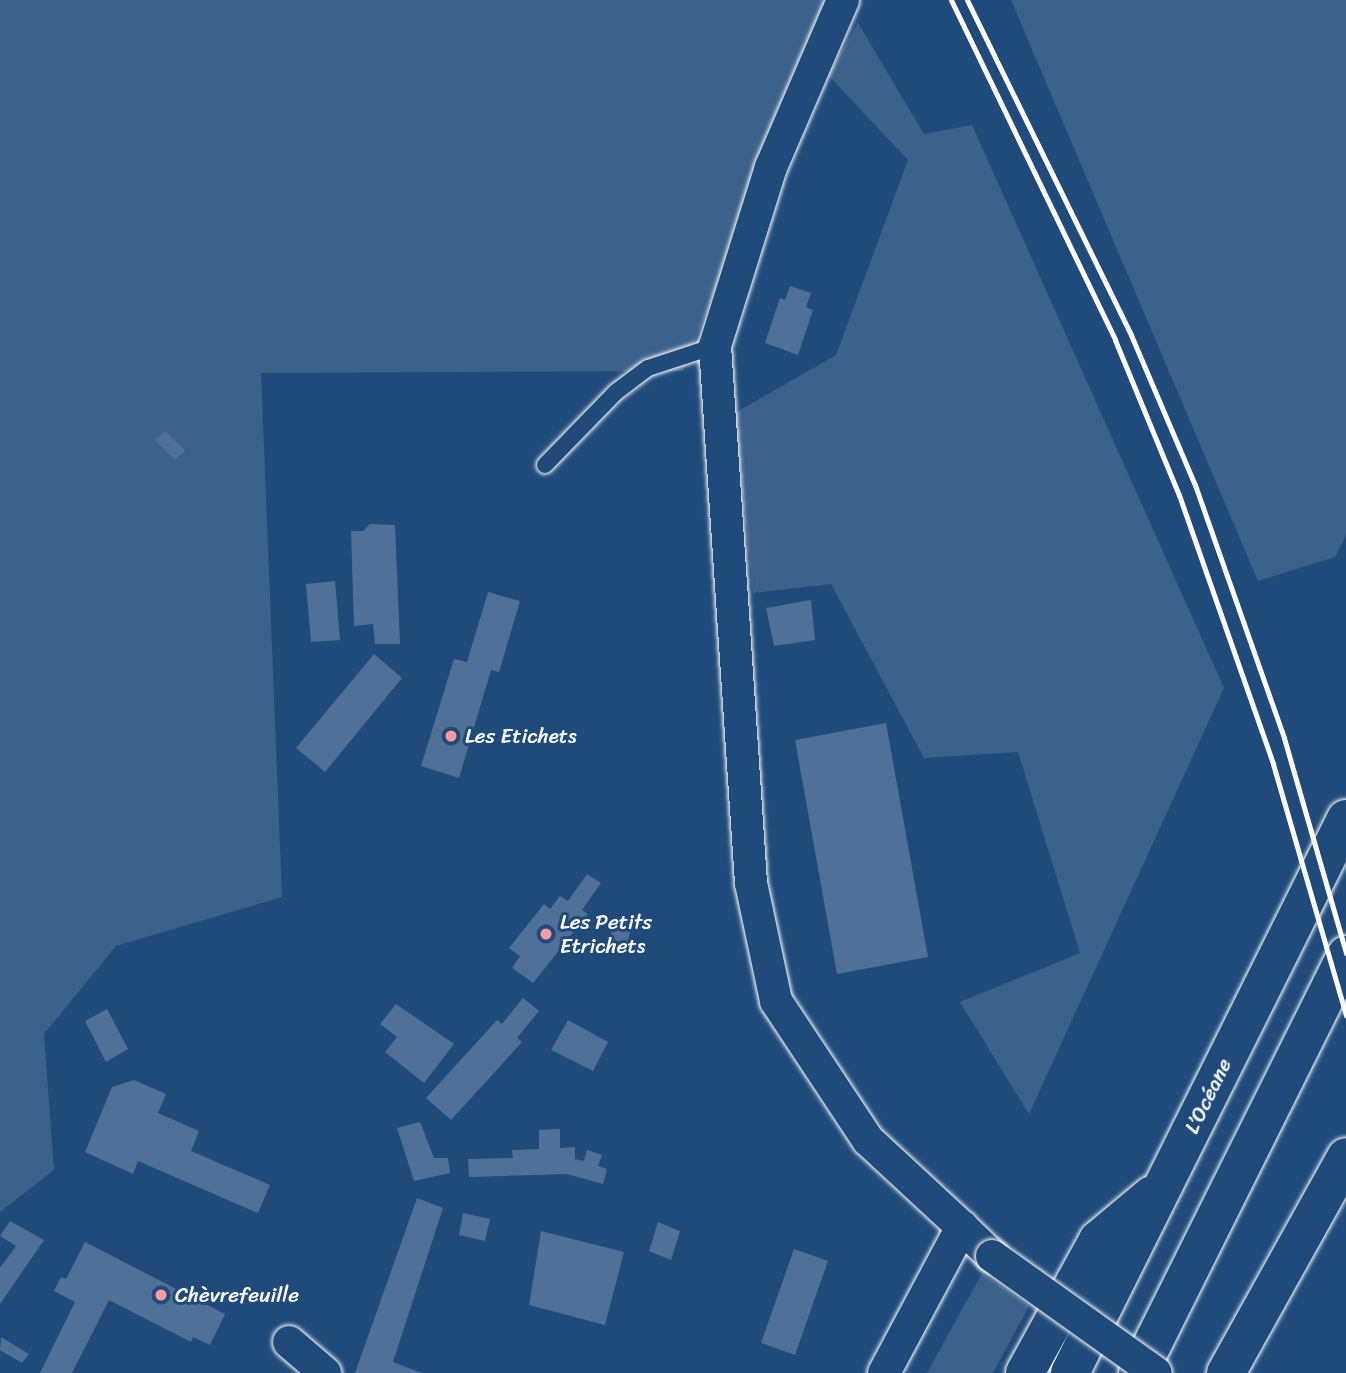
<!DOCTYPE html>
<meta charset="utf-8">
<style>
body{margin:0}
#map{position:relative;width:1346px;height:1373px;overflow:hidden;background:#1f4a7a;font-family:Sriracha,sans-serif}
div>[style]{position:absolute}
.green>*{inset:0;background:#3c618b}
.building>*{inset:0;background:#507197}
.roads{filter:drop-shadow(0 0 2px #fff) drop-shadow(0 0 2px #fff)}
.service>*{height:16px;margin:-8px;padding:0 8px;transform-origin:8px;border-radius:8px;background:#1f4a7a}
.minor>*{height:32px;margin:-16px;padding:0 16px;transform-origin:16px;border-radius:16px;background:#1f4a7a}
.motorway>*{height:38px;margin:-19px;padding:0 19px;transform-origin:19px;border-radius:19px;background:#1f4a7a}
.rail>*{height:5px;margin:-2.5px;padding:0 2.5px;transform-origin:2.5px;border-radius:2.5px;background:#fff}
.bridges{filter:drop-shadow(0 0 2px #fff) drop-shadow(0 0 2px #fff)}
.minor-bridge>*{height:32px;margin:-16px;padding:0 16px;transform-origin:16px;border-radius:16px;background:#1f4a7a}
.dots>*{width:19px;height:19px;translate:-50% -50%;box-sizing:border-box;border:4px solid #1f4a7a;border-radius:50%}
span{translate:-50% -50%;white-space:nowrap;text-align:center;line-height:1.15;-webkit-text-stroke:6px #1f4a7a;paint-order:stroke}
.poi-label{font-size:21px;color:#fff}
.left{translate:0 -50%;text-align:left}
.street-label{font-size:21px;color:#fff}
</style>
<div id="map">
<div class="green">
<div style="clip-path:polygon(0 0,829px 0,683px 371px,261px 373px,282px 897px,116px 946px,44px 1034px,54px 1170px,0 1212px)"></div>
<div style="clip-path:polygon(1011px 0,1346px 0,1346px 535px,1335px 557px,1258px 581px)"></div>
<div style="clip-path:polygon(858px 23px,924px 134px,972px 125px,1224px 688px,1029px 1114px,960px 1002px,1080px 953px,1018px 752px,924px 758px,831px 584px,753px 593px,735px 413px,836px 355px,908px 160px,828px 75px)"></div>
<div style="clip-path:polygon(982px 1273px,1029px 1306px,993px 1373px,927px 1373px)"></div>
</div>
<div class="building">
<div style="clip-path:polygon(790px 286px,811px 293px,806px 307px,813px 310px,798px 355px,765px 343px,780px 298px,785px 300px)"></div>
<div style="clip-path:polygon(165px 431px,185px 450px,175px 460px,155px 440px)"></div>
<div style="clip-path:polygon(370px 524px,395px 525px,400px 644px,375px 644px,373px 624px,354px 626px,351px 531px,363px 531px)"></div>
<div style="clip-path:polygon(335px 581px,340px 640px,311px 642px,306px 584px)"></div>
<div style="clip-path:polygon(488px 592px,520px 601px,499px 672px,491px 670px,459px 778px,421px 766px,454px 659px,467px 662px)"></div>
<div style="clip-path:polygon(811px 600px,815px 640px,774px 646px,766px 608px)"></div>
<div style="clip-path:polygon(374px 654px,402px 678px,325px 772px,296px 748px)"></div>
<div style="clip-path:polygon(886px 723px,928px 957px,837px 974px,795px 740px)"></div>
<div style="clip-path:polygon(587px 874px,601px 883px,582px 910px,588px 914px,533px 983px,512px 968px,520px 956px,509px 948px,544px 904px,550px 909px,560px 896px,568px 901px)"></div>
<div style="clip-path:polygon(612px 929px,630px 932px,627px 947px,609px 942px)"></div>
<div style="clip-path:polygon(523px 998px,539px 1011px,517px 1038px,522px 1042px,451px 1120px,426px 1098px,497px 1020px,502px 1024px)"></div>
<div style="clip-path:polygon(396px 1004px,454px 1044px,424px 1083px,385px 1052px,397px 1037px,380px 1024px)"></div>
<div style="clip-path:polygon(107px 1009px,128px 1049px,106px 1062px,85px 1021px)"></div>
<div style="clip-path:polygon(568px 1020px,608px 1042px,593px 1071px,551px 1050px)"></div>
<div style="clip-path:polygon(134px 1080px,166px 1094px,158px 1113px,199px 1131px,191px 1151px,270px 1185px,258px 1213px,138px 1161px,133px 1174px,85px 1152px,112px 1087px)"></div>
<div style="clip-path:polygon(420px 1122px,434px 1158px,448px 1158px,450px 1173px,414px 1181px,397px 1128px)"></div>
<div style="clip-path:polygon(560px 1129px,560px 1148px,575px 1147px,575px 1159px,584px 1161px,587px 1150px,602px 1155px,598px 1166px,607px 1169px,603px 1184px,567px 1174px,469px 1177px,468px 1159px,513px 1158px,512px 1150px,539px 1149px,539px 1130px)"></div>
<div style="clip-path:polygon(417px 1198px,443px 1208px,393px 1362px,422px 1373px,355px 1373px)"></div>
<div style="clip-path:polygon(463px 1213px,490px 1219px,485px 1241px,459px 1235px)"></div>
<div style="clip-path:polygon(10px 1221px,44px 1240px,0 1304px,0 1268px,16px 1246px,0 1236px)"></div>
<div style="clip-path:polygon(658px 1222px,680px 1231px,671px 1260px,649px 1251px)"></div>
<div style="clip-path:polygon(541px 1231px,624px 1252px,605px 1325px,529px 1305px)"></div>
<div style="clip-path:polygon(85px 1242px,225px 1314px,210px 1345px,193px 1337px,191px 1342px,109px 1300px,72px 1373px,40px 1373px,75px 1302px,54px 1291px,61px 1277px,66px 1279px)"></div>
<div style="clip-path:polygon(794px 1249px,828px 1261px,795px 1355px,761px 1343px)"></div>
<div style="clip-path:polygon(1px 1337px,29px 1354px,22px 1363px,0 1350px)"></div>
</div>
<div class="roads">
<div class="service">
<div style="left:545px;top:465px;width:102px;rotate:-45.8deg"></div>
<div style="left:616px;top:392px;width:40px;rotate:-37deg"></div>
<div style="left:648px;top:368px;width:71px;rotate:-18.2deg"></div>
</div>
<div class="minor">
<div style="left:843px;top:0;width:182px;rotate:113.3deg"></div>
<div style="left:771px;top:167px;width:188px;rotate:107.4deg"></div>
<div style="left:715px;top:346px;width:538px;rotate:86.16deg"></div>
<div style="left:751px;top:883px;width:121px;rotate:78deg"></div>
<div style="left:776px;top:1001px;width:167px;rotate:56.5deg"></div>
<div style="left:868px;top:1140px;width:128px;rotate:42.8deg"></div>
<div style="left:289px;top:1342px;width:48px;rotate:40.7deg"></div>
<div style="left:884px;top:1373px;width:166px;rotate:-61.9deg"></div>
<div style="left:962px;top:1227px;width:42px;rotate:44deg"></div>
</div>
<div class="motorway">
<div style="left:1025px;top:1373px;width:152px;rotate:-61.2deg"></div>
<div style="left:1098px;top:1240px;width:70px;rotate:-39.8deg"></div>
<div style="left:1070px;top:1373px;width:619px;rotate:-63.52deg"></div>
<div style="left:1138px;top:1373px;width:467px;rotate:-63.5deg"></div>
<div style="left:1226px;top:1373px;width:247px;rotate:-60.9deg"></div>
</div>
</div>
<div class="rail">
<div style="left:951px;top:0;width:377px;rotate:64.2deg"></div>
<div style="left:1115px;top:340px;width:168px;rotate:67.6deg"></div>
<div style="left:1179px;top:495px;width:285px;rotate:70.7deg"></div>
<div style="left:1273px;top:764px;width:262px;rotate:73.8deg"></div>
<div style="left:967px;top:0;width:373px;rotate:63.9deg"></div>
<div style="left:1131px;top:335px;width:163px;rotate:66.9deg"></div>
<div style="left:1195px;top:485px;width:268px;rotate:70.6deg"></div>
<div style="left:1284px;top:738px;width:224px;rotate:73.9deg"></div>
</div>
<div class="bridges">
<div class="minor-bridge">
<div style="left:992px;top:1256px;width:201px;rotate:35.5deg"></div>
</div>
</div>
<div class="dots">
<div style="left:451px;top:736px;background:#ff9aa2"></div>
<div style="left:546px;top:934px;background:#ff9aa2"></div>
<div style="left:161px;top:1295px;background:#ff9aa2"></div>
</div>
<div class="poi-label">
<span class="left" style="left:465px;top:736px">Les Etichets</span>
<span class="left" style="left:560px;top:934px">Les Petits<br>Etrichets</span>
<span class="left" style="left:175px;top:1295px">Chèvrefeuille</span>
</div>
<div class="street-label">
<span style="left:1208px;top:1096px;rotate:-64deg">L’Océane</span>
</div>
</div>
